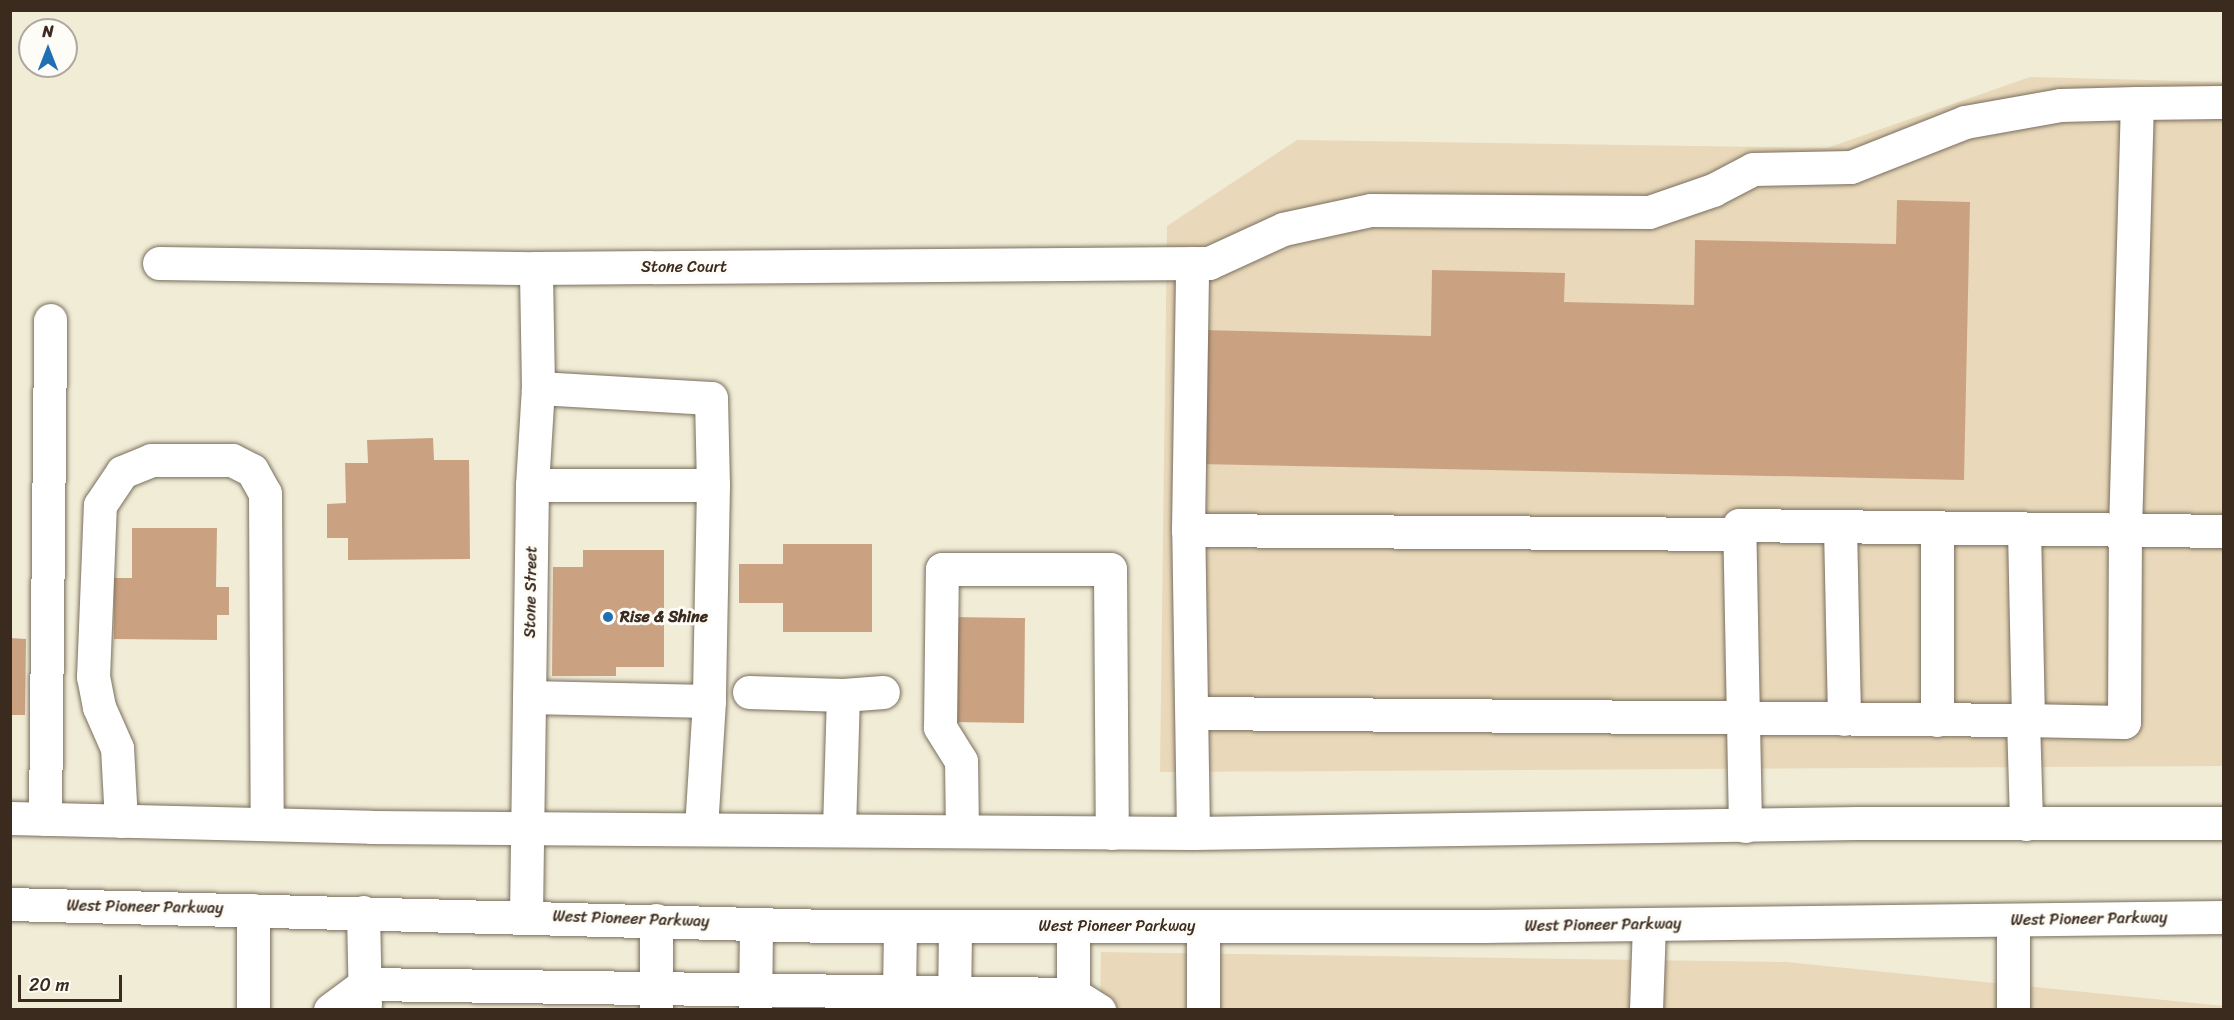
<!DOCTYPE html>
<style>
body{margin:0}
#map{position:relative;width:2234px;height:1020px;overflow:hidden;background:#f0ecd6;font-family:Sriracha,sans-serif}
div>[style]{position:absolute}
.built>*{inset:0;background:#e9d9ba}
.building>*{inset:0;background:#caa282}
.roads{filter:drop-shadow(0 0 2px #7a6e5e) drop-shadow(0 0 2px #7a6e5e)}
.minor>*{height:33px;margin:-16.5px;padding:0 16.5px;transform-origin:16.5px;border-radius:16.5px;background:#fff}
.major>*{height:33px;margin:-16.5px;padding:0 16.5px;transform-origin:16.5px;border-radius:16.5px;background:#fff}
.dots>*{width:16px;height:16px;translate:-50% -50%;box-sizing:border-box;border:3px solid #fdfcf7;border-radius:50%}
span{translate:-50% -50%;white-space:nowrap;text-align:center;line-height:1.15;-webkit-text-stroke:6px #fdfcf7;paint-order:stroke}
.street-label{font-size:16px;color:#3b2a1e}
.poi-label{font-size:16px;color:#3b2a1e;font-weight:700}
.left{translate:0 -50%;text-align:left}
.frame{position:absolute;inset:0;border:12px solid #3b2a1e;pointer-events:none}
.north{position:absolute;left:18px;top:18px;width:60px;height:60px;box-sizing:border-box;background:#fdfcf7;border:2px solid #afa8a0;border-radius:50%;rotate:0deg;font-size:16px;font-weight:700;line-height:24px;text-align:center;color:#3b2a1e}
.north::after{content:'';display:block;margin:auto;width:21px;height:27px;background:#1f6fb2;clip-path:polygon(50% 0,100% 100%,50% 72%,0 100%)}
.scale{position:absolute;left:18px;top:975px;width:104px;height:27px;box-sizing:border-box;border:3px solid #3b2a1e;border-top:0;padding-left:8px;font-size:18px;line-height:21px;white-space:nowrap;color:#3b2a1e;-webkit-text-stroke:4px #fdfcf7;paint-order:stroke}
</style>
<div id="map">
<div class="built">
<div style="clip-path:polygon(2030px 77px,2223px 82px,2223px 766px,1160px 772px,1167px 226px,1297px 140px,1827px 148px)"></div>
<div style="clip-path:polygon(1101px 952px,1786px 962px,2224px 1006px,2223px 1010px,1100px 1010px)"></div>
</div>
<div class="building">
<div style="clip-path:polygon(1897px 200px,1970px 202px,1964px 480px,1199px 464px,1202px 330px,1431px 336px,1432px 270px,1565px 273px,1564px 302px,1694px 305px,1695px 240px,1896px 244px)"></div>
<div style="clip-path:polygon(433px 438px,434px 460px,469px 460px,470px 559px,348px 560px,348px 538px,327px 538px,327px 504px,346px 503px,345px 463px,368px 463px,367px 440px)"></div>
<div style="clip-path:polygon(132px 528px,217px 528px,216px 587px,229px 587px,229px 615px,217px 615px,217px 640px,114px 639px,114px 578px,132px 578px)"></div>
<div style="clip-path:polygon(783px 544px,872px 544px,872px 632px,783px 632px,783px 603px,739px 603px,739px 564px,783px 564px)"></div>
<div style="clip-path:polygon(583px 550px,664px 550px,664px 667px,616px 667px,616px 676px,552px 676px,553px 567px,583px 567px)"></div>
<div style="clip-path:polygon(952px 617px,1025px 618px,1024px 723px,952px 722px)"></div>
<div style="clip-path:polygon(10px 638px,26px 639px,25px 715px,10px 715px)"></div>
</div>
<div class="roads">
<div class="minor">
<div style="left:159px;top:263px;width:377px;rotate:0.8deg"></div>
<div style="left:536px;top:268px;width:673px;rotate:-0.43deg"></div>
<div style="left:1209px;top:263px;width:81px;rotate:-24.7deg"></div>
<div style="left:1283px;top:229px;width:90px;rotate:-12.2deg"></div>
<div style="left:1371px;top:210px;width:278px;rotate:0.4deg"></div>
<div style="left:1649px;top:212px;width:68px;rotate:-19deg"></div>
<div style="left:1713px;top:190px;width:45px;rotate:-27.7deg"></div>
<div style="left:1753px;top:169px;width:98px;rotate:-1.2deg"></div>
<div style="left:1851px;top:167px;width:123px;rotate:-21.5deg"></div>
<div style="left:1965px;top:122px;width:97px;rotate:-10.1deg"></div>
<div style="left:2060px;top:105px;width:77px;rotate:-1.5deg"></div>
<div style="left:538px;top:388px;width:173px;rotate:3.3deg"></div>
<div style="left:711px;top:398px;width:87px;rotate:88.7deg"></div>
<div style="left:532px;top:485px;width:181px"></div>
<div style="left:713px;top:485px;width:216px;rotate:91.1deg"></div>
<div style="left:709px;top:701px;width:128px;rotate:93.6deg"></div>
<div style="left:1840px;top:526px;width:193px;rotate:88.8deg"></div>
<div style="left:1937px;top:528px;width:192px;rotate:90deg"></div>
<div style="left:2024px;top:529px;width:192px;rotate:88.8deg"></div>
<div style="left:1188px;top:530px;width:267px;rotate:-89.1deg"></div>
<div style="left:749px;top:692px;width:94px;rotate:1.8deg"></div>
<div style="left:529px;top:697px;width:180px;rotate:1.3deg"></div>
<div style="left:1193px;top:713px;width:830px;rotate:0.48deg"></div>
<div style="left:2023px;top:720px;width:104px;rotate:88.3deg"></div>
<div style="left:2023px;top:720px;width:101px;rotate:1.1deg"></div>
<div style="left:2124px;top:722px;width:192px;rotate:-89.7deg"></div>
<div style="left:2125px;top:530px;width:427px;rotate:-88.4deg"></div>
<div style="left:2137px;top:103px;width:87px;rotate:-0.7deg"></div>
<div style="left:45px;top:819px;width:499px;rotate:-89.4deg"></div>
<div style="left:121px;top:821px;width:73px;rotate:-93.1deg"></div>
<div style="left:117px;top:748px;width:45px;rotate:-113.7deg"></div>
<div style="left:99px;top:707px;width:31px;rotate:-101deg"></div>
<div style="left:93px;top:677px;width:172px;rotate:-87.7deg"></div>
<div style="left:100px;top:505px;width:40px;rotate:-56deg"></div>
<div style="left:122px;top:472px;width:31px;rotate:-22deg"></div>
<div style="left:151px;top:460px;width:81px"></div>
<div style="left:232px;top:460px;width:22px;rotate:27deg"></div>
<div style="left:252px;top:470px;width:26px;rotate:61deg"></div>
<div style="left:265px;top:493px;width:331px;rotate:89.7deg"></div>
<div style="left:1745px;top:826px;width:301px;rotate:-91.1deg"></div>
<div style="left:1739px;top:525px;width:485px;rotate:0.7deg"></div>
<div style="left:839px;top:829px;width:134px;rotate:-88.3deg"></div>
<div style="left:843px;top:695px;width:40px;rotate:-4.3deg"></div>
<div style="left:962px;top:831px;width:70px;rotate:-90.8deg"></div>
<div style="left:961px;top:761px;width:40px;rotate:-122deg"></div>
<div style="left:940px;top:727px;width:158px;rotate:-89.3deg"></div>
<div style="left:942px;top:569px;width:168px"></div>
<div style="left:1110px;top:569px;width:264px;rotate:89.6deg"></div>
<div style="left:1193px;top:833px;width:303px;rotate:-90.9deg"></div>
<div style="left:1188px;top:530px;width:551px;rotate:0.42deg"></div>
<div style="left:253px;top:910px;width:100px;rotate:90deg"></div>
<div style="left:363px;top:912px;width:93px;rotate:88.8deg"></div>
<div style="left:526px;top:915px;width:430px;rotate:-89.2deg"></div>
<div style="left:532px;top:485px;width:97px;rotate:-86.5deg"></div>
<div style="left:538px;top:388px;width:120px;rotate:-91deg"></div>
<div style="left:656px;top:920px;width:88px;rotate:90deg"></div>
<div style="left:2013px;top:920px;width:90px;rotate:90deg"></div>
<div style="left:1073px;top:926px;width:84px;rotate:90deg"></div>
<div style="left:1203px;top:926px;width:84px;rotate:90deg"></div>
<div style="left:899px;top:992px;width:66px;rotate:-89.1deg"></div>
<div style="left:330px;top:1010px;width:44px;rotate:-36.6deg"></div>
<div style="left:365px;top:984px;width:708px;rotate:0.81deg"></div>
<div style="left:1073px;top:994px;width:31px;rotate:32deg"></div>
<div style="left:755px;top:1010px;width:86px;rotate:-89.3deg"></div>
<div style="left:954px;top:1010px;width:84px;rotate:-89.3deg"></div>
<div style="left:1646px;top:1010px;width:86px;rotate:-88deg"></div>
</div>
<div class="major">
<div style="left:10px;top:818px;width:361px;rotate:1.4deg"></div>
<div style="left:371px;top:827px;width:822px;rotate:0.42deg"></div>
<div style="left:1193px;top:833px;width:665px;rotate:-0.86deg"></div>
<div style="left:1858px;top:823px;width:366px"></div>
<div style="left:10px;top:904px;width:816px;rotate:1.54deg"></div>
<div style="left:826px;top:926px;width:656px"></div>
<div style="left:1482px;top:926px;width:742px;rotate:-0.69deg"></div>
</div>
</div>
<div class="dots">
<div style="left:608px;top:617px;background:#1f6fb2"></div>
</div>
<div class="street-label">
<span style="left:684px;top:267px">Stone Court</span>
<span style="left:531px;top:592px;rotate:-89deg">Stone Street</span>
<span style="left:145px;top:907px;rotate:1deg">West Pioneer Parkway</span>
<span style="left:631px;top:919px;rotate:2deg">West Pioneer Parkway</span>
<span style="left:2089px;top:919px;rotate:-1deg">West Pioneer Parkway</span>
<span style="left:1603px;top:925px;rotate:-1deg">West Pioneer Parkway</span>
<span style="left:1117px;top:926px">West Pioneer Parkway</span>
</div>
<div class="poi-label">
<span class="left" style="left:620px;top:617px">Rise &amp; Shine</span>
</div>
<div class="frame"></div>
<div class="north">N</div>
<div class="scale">20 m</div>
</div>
